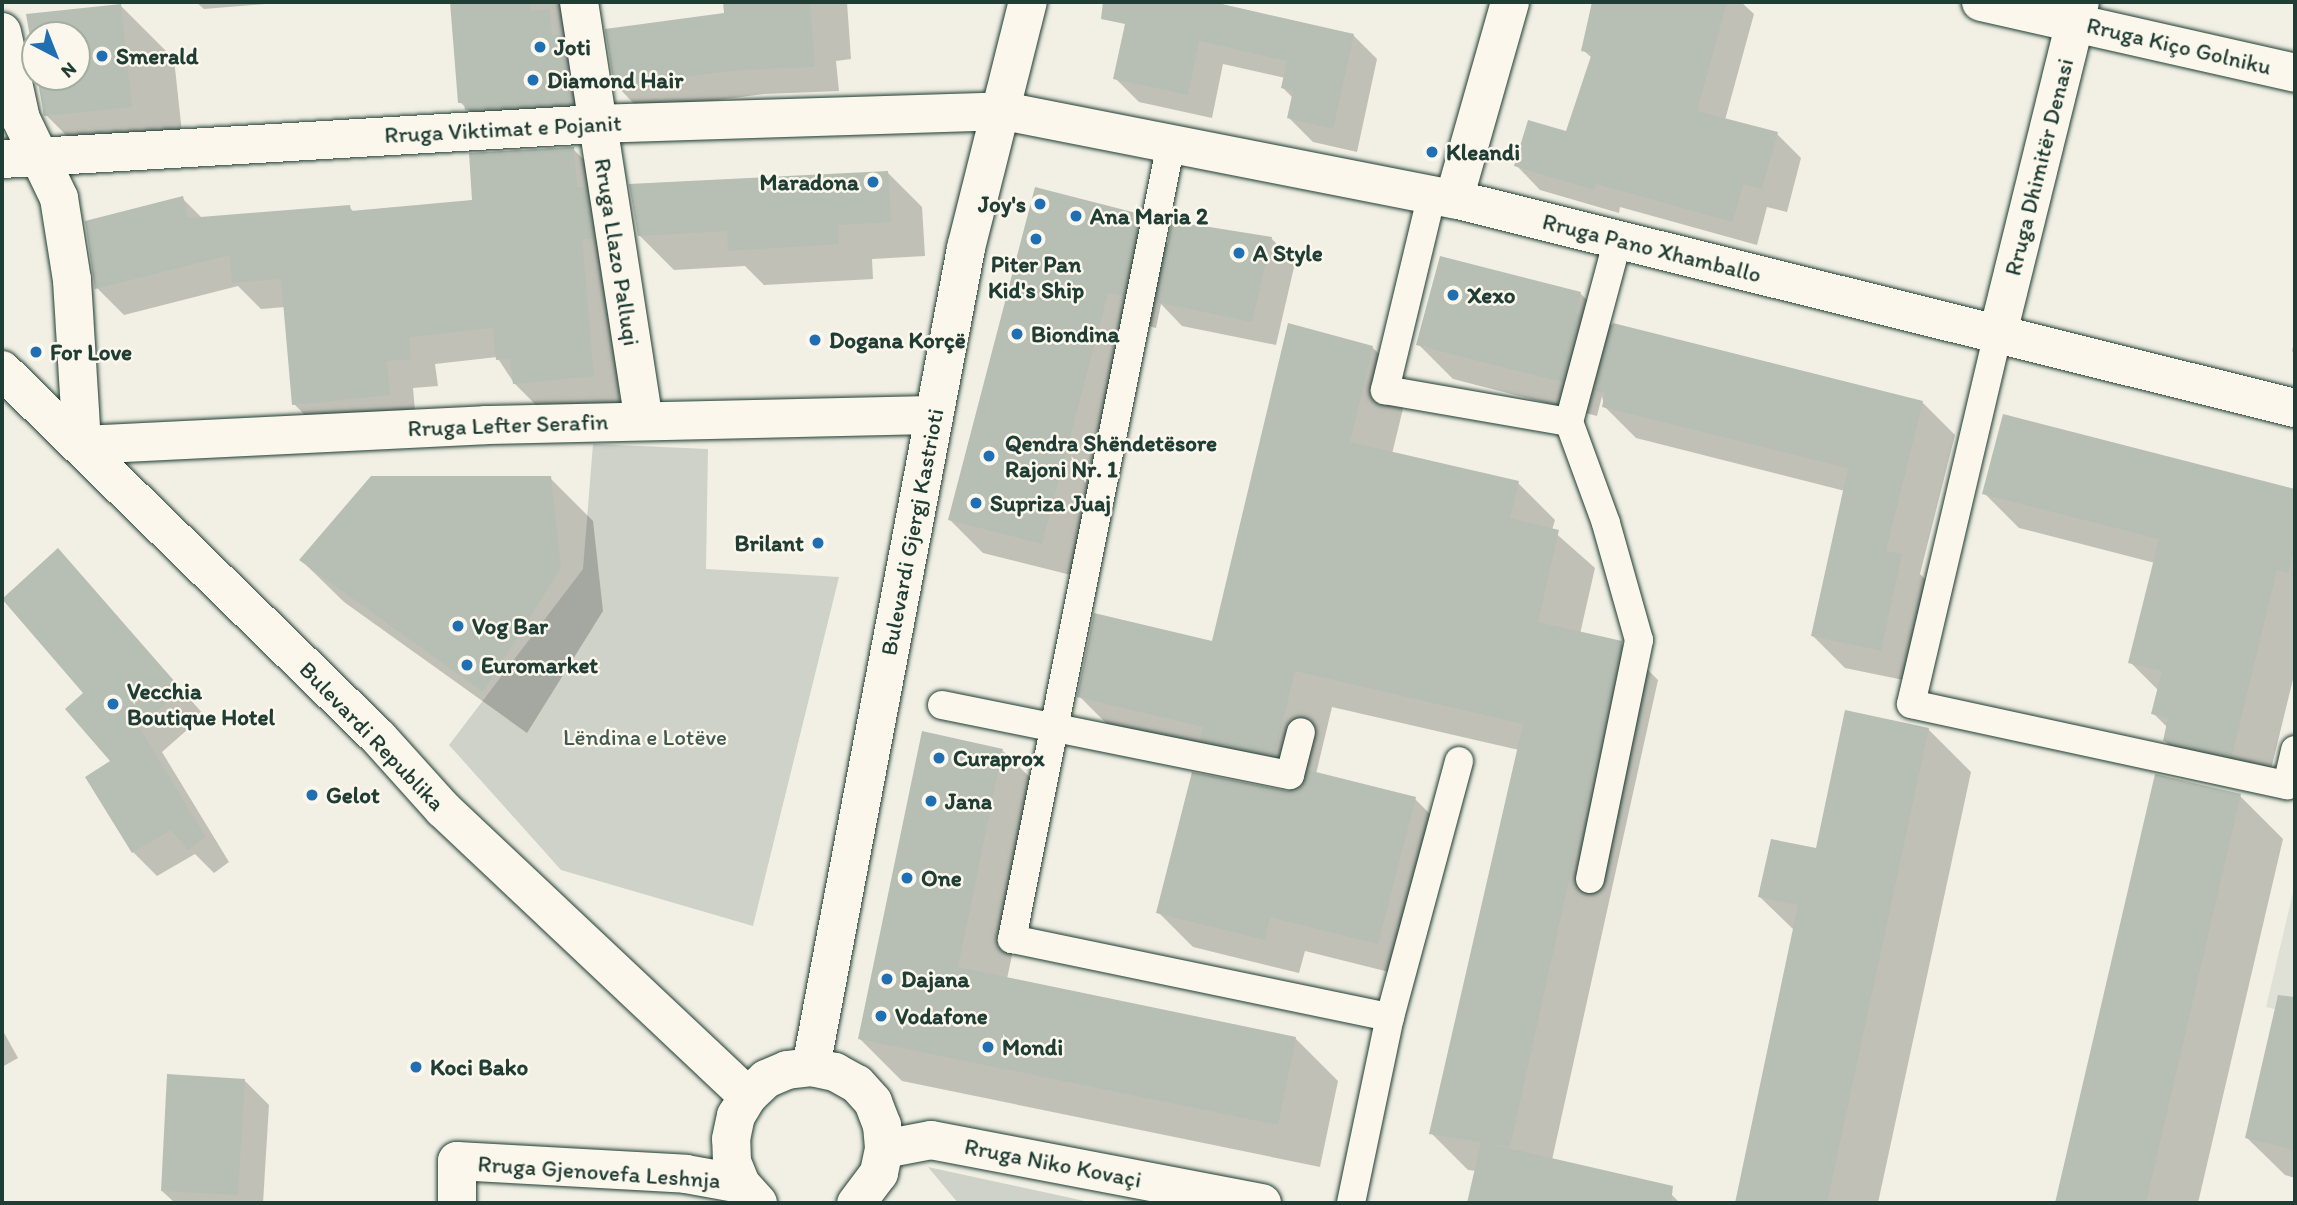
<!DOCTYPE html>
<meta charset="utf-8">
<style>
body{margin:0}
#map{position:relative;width:2297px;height:1205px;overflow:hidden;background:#f2f0e5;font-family:Itim,sans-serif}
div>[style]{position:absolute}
.built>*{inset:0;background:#e0e1d6}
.green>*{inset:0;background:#cfd2c8}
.shadow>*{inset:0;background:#0003}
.building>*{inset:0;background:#b7beb3}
.roads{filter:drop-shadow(0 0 2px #1f3d34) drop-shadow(0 0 2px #1f3d34)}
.lane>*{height:28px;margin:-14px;padding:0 14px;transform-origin:14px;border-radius:14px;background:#fbf7ec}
.street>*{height:38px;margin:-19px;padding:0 19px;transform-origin:19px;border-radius:19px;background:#fbf7ec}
.secondary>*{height:38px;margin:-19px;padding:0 19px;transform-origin:19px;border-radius:19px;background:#fbf7ec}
.dots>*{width:19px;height:19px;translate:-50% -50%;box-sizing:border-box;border:4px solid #fbf7ec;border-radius:50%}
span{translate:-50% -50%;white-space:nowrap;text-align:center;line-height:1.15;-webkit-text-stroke:5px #fbf7ec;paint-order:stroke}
.street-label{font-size:23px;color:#1f3d34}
.poi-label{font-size:23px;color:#1f3d34;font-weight:700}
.left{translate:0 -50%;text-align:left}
.right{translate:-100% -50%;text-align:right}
.park-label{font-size:23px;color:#425b52}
.frame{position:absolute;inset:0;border:4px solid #1f3d34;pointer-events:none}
.north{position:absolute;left:21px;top:21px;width:70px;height:70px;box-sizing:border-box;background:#fbf7ec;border:2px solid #a3ada2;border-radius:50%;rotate:138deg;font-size:19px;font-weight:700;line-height:28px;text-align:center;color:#1f3d34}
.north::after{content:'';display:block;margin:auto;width:24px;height:32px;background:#1f6fb2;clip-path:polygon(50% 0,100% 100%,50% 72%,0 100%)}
</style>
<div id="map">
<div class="built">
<div style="clip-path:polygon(2295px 884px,2295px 1014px,2266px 1007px)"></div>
</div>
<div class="green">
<div style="clip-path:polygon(593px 444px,708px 449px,706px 569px,839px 577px,753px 926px,561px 870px,449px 745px,583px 569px)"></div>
<div style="clip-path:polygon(928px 1167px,1094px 1203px,958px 1203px)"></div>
</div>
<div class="shadow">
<div style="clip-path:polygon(196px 2px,289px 2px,204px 9px)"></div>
<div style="clip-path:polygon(452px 2px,564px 2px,598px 132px,496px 138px,460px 102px)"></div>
<div style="clip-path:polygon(725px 2px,847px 2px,851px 59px,836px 61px,839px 91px,764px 94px,640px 110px,616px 85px,726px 15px)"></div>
<div style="clip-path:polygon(1131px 2px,1212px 2px,1353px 35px,1377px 59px,1357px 152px,1313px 142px,1289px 118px,1293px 98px,1283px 88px,1285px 78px,1223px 64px,1212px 118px,1139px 102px,1115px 78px)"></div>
<div style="clip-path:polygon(1594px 2px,1741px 2px,1754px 14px,1725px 120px,1777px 134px,1801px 158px,1787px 212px,1767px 207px,1757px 245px,1620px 207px,1619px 213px,1540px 190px,1516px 165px,1567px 134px,1592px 58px,1583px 50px)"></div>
<div style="clip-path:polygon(120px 5px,174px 59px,185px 160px,100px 169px,46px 115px,39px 77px,77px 77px,77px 35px,35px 35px,35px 54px,28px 15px)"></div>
<div style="clip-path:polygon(573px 149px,600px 176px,620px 403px,541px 410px,514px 383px,497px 357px,435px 364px,438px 386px,413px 388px,416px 422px,321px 431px,294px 404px,285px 307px,261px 309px,238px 286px,124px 315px,97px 288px,182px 198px,202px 218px,349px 207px,355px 213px,474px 202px)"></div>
<div style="clip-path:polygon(887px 172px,922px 207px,925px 256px,872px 259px,873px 279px,764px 285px,745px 266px,674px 270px,639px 235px)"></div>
<div style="clip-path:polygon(1139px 216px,1169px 246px,1271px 238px,1295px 263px,1276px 345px,1182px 326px,1161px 304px,1156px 328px,1140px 324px,1075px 576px,983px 553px,950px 520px)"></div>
<div style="clip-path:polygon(1581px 294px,1612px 325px,1923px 403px,1955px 435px,1920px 574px,1934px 588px,1913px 682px,1845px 668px,1813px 636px,1845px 491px,1636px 438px,1604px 406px,1602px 396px,1597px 416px,1453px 379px,1418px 344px)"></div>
<div style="clip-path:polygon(2295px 339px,2295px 355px,2292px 351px)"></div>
<div style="clip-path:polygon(1372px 347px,1409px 384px,1392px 454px,1518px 483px,1555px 520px,1552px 530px,1595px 568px,1580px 634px,1621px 643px,1658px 680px,1552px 1160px,1663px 1186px,1680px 1203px,1469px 1203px,1477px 1171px,1468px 1170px,1431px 1133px,1519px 750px,1332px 707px,1316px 774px,1415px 799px,1449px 833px,1413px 978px,1305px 951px,1299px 973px,1193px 947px,1158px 912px,1287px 793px,1301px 789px,1239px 776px,1116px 733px,1079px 696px,1213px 644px)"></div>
<div style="clip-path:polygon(2004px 416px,2295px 491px,2295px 671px,2266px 790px,2199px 775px,2165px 741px,2168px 728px,2153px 713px,2159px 691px,2130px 662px,2155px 563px,2019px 528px,1984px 493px)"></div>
<div style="clip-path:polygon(550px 478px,593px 521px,603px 611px,527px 733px,344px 602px,301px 560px)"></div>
<div style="clip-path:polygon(58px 550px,204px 715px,162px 752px,229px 862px,214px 873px,195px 854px,157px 876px,133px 852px,113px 762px,86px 693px)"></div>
<div style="clip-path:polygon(1928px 729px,1971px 772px,1878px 1203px,1737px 1203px,1795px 931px,1760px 897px,1817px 850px)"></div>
<div style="clip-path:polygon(1003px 751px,1046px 793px,1007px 979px,1295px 1038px,1338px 1081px,1320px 1167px,902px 1081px,859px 1038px)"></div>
<div style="clip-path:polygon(2157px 776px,2240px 796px,2283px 839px,2198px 1203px,2057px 1203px)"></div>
<div style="clip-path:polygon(2275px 1018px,2295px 1023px,2295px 1178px,2285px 1175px,2247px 1138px)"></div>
<div style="clip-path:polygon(2px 1029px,18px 1058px,2px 1067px)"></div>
<div style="clip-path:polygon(245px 1081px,269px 1105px,263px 1203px,175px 1203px,162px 1191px)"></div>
</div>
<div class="building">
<div style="clip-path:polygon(450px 2px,530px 2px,531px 11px,550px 9px,552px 35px,562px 34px,570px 104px,465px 110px,464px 103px,458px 103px)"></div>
<div style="clip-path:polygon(723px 2px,810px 2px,815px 67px,739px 70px,614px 86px,605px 29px,724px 13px)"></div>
<div style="clip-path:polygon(1103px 2px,1213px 2px,1354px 34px,1333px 129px,1287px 118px,1293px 91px,1281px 88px,1287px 61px,1199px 41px,1188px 95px,1113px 79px,1125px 24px,1101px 19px)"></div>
<div style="clip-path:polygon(1592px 2px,1727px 2px,1697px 111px,1778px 132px,1762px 189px,1743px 184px,1733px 222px,1596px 184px,1594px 190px,1514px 166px,1528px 120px,1566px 131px,1592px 53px,1581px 51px)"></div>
<div style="clip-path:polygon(evenodd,121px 4px,132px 107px,44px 116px,26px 14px,121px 4px,35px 35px,77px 35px,77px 77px,35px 77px,35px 35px)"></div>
<div style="clip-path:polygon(574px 147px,577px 187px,586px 187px,594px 239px,582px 239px,594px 376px,513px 384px,510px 359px,496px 360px,493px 328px,409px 337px,411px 359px,387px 361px,390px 395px,292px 405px,281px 279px,232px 283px,230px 255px,95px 289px,85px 221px,183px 196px,188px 218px,350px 205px,351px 211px,472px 200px,469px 153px)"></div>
<div style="clip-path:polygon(888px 171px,891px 222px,838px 225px,839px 244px,728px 251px,727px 231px,638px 236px,629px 184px)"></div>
<div style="clip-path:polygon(1035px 187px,1140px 214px,1124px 296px,1108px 293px,1042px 544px,948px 520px)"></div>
<div style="clip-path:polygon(1172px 221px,1272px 237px,1252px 322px,1156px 302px)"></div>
<div style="clip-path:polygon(1440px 256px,1581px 292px,1576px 314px,1580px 315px,1562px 382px,1416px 345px)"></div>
<div style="clip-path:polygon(1288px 323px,1373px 346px,1350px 442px,1519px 481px,1510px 518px,1559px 530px,1538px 622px,1622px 641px,1510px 1147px,1429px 1134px,1523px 724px,1295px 671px,1275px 755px,1200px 740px,1203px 727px,1077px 697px,1094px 613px,1212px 641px)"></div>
<div style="clip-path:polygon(1613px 323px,1923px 401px,1886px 551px,1902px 554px,1881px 651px,1811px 636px,1848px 468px,1602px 407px,1605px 393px,1595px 391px)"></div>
<div style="clip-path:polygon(2003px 414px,2295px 489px,2295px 546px,2288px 573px,2277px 570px,2232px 756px,2163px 741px,2168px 718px,2151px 714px,2162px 671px,2128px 663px,2159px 539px,1982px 494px)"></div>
<div style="clip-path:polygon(371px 476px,551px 476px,561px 568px,483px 692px,299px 560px)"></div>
<div style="clip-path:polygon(58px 548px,182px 690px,139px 727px,206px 837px,188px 850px,171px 830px,132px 853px,85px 777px,110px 761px,65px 709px,83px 693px,2px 599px)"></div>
<div style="clip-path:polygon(1845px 710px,1929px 728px,1827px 1203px,1735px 1203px,1798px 905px,1758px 897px,1771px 839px,1816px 848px)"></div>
<div style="clip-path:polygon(922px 731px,1003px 749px,958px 967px,1296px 1037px,1278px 1125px,858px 1039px)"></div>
<div style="clip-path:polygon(1308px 770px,1416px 797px,1378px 944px,1270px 917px,1265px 940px,1156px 913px,1192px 772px,1287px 791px,1302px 787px)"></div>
<div style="clip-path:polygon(2155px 774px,2241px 794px,2146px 1203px,2055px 1203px)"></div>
<div style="clip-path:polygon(2278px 995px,2295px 997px,2295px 1150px,2245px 1138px)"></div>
<div style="clip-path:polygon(167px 1074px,245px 1079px,238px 1195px,161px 1191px)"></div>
<div style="clip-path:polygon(1481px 1142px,1673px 1186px,1671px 1203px,1467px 1203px)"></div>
</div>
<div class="roads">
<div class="lane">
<div style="left:1171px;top:143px;width:812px;rotate:101.3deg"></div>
<div style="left:1012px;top:939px;width:386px;rotate:11.7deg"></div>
<div style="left:1432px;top:194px;width:202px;rotate:103.5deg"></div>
<div style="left:1385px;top:390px;width:187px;rotate:9.9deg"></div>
<div style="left:1998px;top:333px;width:381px;rotate:103.2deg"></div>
<div style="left:1911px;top:704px;width:385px;rotate:12.2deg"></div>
<div style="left:2287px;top:785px;width:36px;rotate:-77deg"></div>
<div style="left:942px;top:705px;width:355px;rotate:11.4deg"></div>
<div style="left:1290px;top:775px;width:44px;rotate:-75.7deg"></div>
<div style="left:1590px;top:879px;width:244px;rotate:-78.4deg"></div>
<div style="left:1639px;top:640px;width:122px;rotate:-105.8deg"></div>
<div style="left:1606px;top:523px;width:108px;rotate:-110.1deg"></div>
<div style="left:1569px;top:422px;width:189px;rotate:-75deg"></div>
<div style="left:1351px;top:1203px;width:190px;rotate:-78.2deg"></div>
<div style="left:1390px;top:1017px;width:265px;rotate:-74.9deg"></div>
</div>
<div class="street">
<div style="left:579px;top:2px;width:423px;rotate:81.2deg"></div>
<div style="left:1981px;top:2px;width:322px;rotate:12.7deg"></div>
<div style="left:2px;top:32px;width:89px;rotate:77.7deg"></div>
<div style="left:21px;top:119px;width:88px;rotate:64.3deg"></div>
<div style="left:59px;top:198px;width:83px;rotate:81deg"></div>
<div style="left:72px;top:280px;width:165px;rotate:86.5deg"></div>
<div style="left:82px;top:445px;width:404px;rotate:-2.8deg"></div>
<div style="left:486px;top:425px;width:448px;rotate:-1.3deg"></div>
<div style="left:2px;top:159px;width:596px;rotate:-3.37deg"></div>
<div style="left:597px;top:124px;width:407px;rotate:-1.8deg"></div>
<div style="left:1004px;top:111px;width:459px;rotate:11.1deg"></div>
<div style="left:1454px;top:199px;width:867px;rotate:13.96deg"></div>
<div style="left:1454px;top:199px;width:205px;rotate:-74.1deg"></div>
<div style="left:1998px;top:333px;width:341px;rotate:-76.1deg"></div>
<div style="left:884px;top:1149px;width:48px;rotate:-10.8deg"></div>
<div style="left:931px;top:1140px;width:337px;rotate:10.8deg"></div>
<div style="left:457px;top:1203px;width:42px;rotate:-90deg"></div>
<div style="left:457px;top:1161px;width:229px;rotate:3.2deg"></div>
<div style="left:686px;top:1174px;width:56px;rotate:10.3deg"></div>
</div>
<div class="secondary">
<div style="left:2px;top:370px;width:527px;rotate:44.31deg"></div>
<div style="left:379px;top:738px;width:96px;rotate:48deg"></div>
<div style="left:443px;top:809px;width:419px;rotate:43.3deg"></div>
<div style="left:811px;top:1067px;width:834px;rotate:-79.28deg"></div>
<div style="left:966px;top:248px;width:254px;rotate:-75.9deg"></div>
<div style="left:758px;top:1203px;width:25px;rotate:-132deg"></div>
<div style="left:741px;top:1184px;width:24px;rotate:-112deg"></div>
<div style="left:732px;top:1162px;width:23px;rotate:-92deg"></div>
<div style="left:731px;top:1139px;width:24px;rotate:-78deg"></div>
<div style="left:736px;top:1116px;width:23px;rotate:-59deg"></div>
<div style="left:748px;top:1096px;width:25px;rotate:-43deg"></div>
<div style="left:766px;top:1079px;width:23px;rotate:-23deg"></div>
<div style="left:787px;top:1070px;width:24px;rotate:-7deg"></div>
<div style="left:811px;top:1067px;width:25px;rotate:12deg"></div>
<div style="left:835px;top:1072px;width:25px;rotate:29deg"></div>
<div style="left:857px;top:1084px;width:24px;rotate:48deg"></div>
<div style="left:873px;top:1102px;width:25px;rotate:69deg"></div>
<div style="left:882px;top:1125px;width:24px;rotate:85deg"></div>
<div style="left:884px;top:1149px;width:25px;rotate:102deg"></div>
<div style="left:879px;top:1173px;width:38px;rotate:127deg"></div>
</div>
</div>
<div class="dots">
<div style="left:540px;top:47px;background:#1f6fb2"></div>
<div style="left:102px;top:56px;background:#1f6fb2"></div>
<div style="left:533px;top:80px;background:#1f6fb2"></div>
<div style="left:1432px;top:152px;background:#1f6fb2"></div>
<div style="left:873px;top:182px;background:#1f6fb2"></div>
<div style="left:1040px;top:204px;background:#1f6fb2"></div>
<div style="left:1076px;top:216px;background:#1f6fb2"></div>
<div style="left:1036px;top:239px;background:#1f6fb2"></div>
<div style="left:1239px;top:253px;background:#1f6fb2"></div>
<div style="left:1453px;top:295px;background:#1f6fb2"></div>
<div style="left:1017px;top:334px;background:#1f6fb2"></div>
<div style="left:815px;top:340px;background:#1f6fb2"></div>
<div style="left:36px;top:352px;background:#1f6fb2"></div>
<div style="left:989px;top:456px;background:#1f6fb2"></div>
<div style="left:976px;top:503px;background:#1f6fb2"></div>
<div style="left:818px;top:543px;background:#1f6fb2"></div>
<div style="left:458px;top:626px;background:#1f6fb2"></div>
<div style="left:467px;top:665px;background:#1f6fb2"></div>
<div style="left:113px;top:704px;background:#1f6fb2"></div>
<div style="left:939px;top:758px;background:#1f6fb2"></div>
<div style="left:312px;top:795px;background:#1f6fb2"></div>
<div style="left:931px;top:801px;background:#1f6fb2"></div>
<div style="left:907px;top:878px;background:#1f6fb2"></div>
<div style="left:887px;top:979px;background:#1f6fb2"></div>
<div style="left:881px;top:1016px;background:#1f6fb2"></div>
<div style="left:988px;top:1047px;background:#1f6fb2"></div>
<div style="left:416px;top:1067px;background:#1f6fb2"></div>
</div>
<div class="street-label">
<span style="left:2179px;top:46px;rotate:13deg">Rruga Kiço Golniku</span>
<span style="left:503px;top:129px;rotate:-3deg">Rruga Viktimat e Pojanit</span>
<span style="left:2039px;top:167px;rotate:-76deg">Rruga Dhimitër Denasi</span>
<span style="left:1652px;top:248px;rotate:14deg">Rruga Pano Xhamballo</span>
<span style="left:617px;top:252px;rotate:81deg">Rruga Llazo Palluqi</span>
<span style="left:508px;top:425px;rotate:-2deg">Rruga Lefter Serafin</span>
<span style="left:912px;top:532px;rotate:-79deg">Bulevardi Gjergj Kastrioti</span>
<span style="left:372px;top:736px;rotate:46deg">Bulevardi Republika</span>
<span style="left:1053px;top:1163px;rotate:11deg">Rruga Niko Kovaçi</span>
<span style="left:599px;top:1172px;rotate:4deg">Rruga Gjenovefa Leshnja</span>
</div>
<div class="poi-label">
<span class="left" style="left:554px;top:47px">Joti</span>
<span class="left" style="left:116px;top:56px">Smerald</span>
<span class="left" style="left:547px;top:80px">Diamond Hair</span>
<span class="left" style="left:1446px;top:152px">Kleandi</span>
<span class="right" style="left:859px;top:182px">Maradona</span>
<span class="right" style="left:1026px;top:204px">Joy's</span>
<span class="left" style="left:1090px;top:216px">Ana Maria 2</span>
<span class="left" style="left:1253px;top:253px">A Style</span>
<span style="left:1036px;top:277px">Piter Pan<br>Kid's Ship</span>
<span class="left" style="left:1467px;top:295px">Xexo</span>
<span class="left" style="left:1031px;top:334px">Biondina</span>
<span class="left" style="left:829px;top:340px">Dogana Korçë</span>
<span class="left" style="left:50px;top:352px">For Love</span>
<span class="left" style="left:1005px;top:456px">Qendra Shëndetësore<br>Rajoni Nr. 1</span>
<span class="left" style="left:990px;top:503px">Supriza Juaj</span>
<span class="right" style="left:804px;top:543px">Brilant</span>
<span class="left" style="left:472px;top:626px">Vog Bar</span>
<span class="left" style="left:481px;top:665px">Euromarket</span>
<span class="left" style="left:127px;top:704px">Vecchia<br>Boutique Hotel</span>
<span class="left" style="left:953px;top:758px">Curaprox</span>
<span class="left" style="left:326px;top:795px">Gelot</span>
<span class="left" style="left:945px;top:801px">Jana</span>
<span class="left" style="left:921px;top:878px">One</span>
<span class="left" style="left:901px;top:979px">Dajana</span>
<span class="left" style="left:895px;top:1016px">Vodafone</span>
<span class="left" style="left:1002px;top:1047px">Mondi</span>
<span class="left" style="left:430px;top:1067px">Koci Bako</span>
</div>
<div class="park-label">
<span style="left:645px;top:737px">Lëndina e Lotëve</span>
</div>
<div class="frame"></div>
<div class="north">N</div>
</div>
